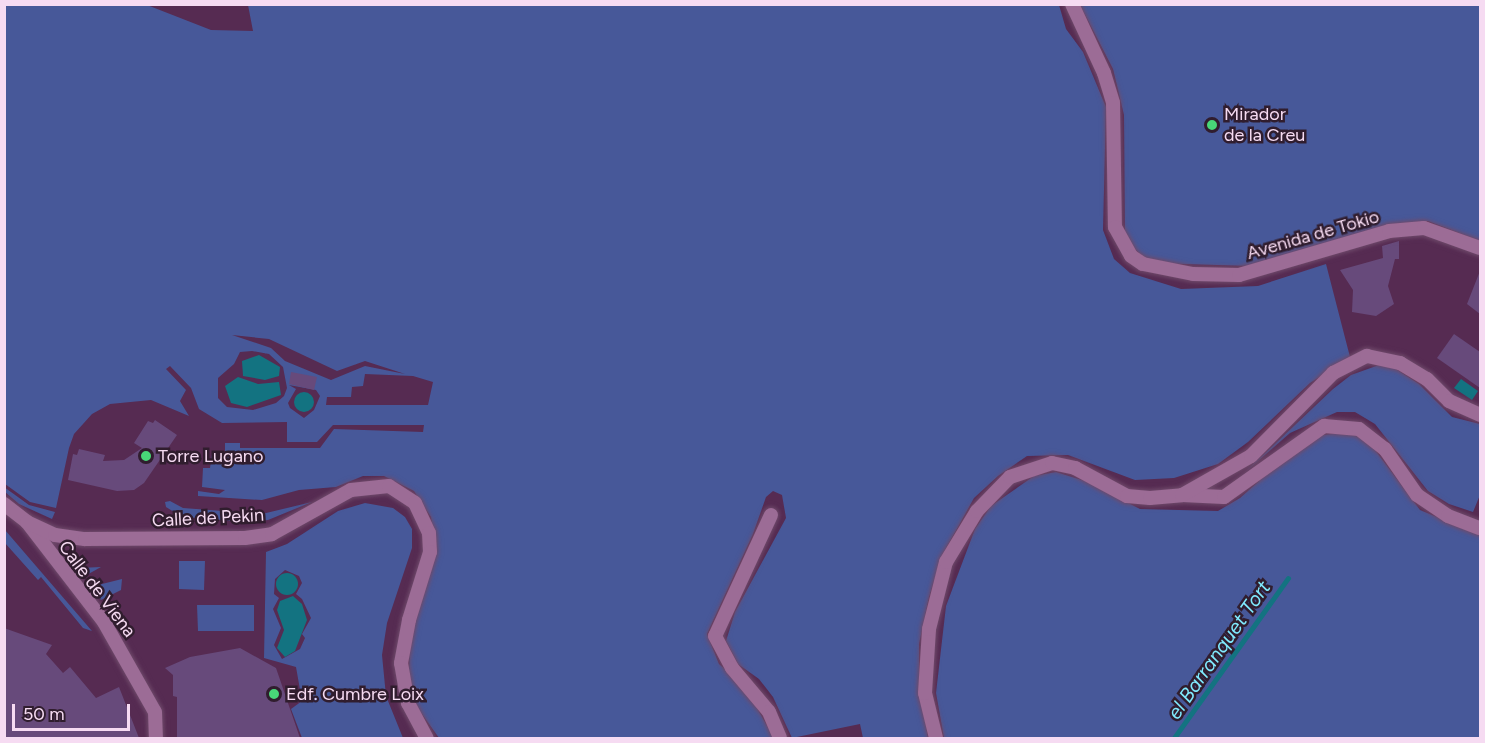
<!DOCTYPE html>
<style>
body{margin:0}
#map{position:relative;width:1485px;height:743px;overflow:hidden;background:#562b52;font-family:Figtree,sans-serif}
div>[style]{position:absolute}
.green>*{inset:0;background:#475899}
.water>*{inset:0;background:#137381}
.round{border-radius:50%}
.stream>*{height:4.5px;margin:-2.25px;padding:0 2.25px;transform-origin:2.25px;border-radius:2.25px;background:#137381}
.building>*{inset:0;background:#674a7b}
.roads{filter:drop-shadow(0 0 2px #6f4a6b) drop-shadow(0 0 2px #6f4a6b)}
.street>*{height:14px;margin:-7px;padding:0 7px;transform-origin:7px;border-radius:7px;background:#9c6c96}
.dots>*{width:16px;height:16px;translate:-50% -50%;box-sizing:border-box;border:3px solid #301d2e;border-radius:50%}
span{translate:-50% -50%;white-space:nowrap;text-align:center;line-height:1.15;-webkit-text-stroke:5px #301d2e;paint-order:stroke}
.poi-label{font-size:18px;color:#f6dbf2}
.left{translate:0 -50%;text-align:left}
.street-label{font-size:18px;color:#f6dbf2}
.water-label{font-size:20px;color:#80eafe;font-style:italic}
.frame{position:absolute;inset:0;border:6px solid #f6dbf2;pointer-events:none}
.scale{position:absolute;left:12px;top:704px;width:118px;height:27px;box-sizing:border-box;border:3px solid #f6dbf2;border-top:0;padding-left:8px;font-size:18px;line-height:21px;white-space:nowrap;color:#f6dbf2;-webkit-text-stroke:4px #301d2e;paint-order:stroke}
</style>
<div id="map">
<div class="green">
<div style="clip-path:polygon(evenodd,5px 5px,147px 5px,211px 30px,253px 31px,248px 5px,1059px 5px,1066px 29px,1083px 52px,1106px 107px,1103px 230px,1114px 259px,1130px 273px,1181px 289px,1258px 286px,1326px 264px,1350px 357px,1310px 383px,1248px 442px,1218px 464px,1174px 478px,1135px 480px,1068px 455px,1027px 456px,998px 476px,974px 498px,958px 527px,942px 555px,929px 597px,919px 644px,919px 686px,928px 738px,863px 738px,860px 724px,792px 738px,773px 697px,759px 679px,738px 664px,726px 641px,735px 612px,786px 518px,782px 495px,773px 491px,766px 497px,753px 534px,707px 634px,719px 664px,745px 687px,774px 738px,439px 738px,417px 707px,409px 679px,410px 634px,435px 545px,431px 517px,414px 491px,384px 476px,363px 476px,336px 487px,299px 490px,262px 500px,198px 496px,198px 491px,219px 494px,225px 490px,202px 487px,203px 468px,210px 468px,212px 454px,225px 454px,225px 443px,240px 443px,240px 448px,320px 448px,334px 429px,423px 432px,424px 425px,333px 425px,317px 442px,287px 442px,287px 422px,222px 423px,199px 409px,191px 388px,170px 366px,166px 369px,186px 390px,180px 401px,189px 416px,151px 400px,110px 404px,92px 414px,74px 434px,69px 448px,56px 508px,30px 502px,5px 484px,5px 5px,232px 335px,269px 339px,337px 371px,365px 361px,405px 374px,365px 366px,331px 380px,285px 361px,271px 348px,232px 335px,5px 5px,252px 351px,269px 354px,283px 367px,287px 388px,284px 396px,276px 403px,253px 410px,227px 407px,218px 398px,218px 378px,234px 364px,240px 352px,252px 351px,5px 5px,365px 374px,413px 376px,433px 382px,428px 405px,326px 405px,327px 397px,351px 397px,352px 387px,363px 386px,365px 374px,5px 5px,289px 385px,316px 390px,320px 396px,314px 410px,304px 418px,290px 408px,288px 403px,296px 389px,289px 385px)"></div>
<div style="clip-path:polygon(1080px 5px,1480px 5px,1480px 241px,1428px 221px,1379px 227px,1250px 266px,1150px 263px,1125px 240px,1124px 115px,1113px 69px)"></div>
<div style="clip-path:polygon(1379px 365px,1391px 366px,1419px 384px,1452px 417px,1480px 424px,1480px 495px,1473px 512px,1449px 504px,1428px 491px,1375px 424px,1355px 412px,1337px 412px,1290px 433px,1244px 473px,1333px 389px,1351px 375px)"></div>
<div style="clip-path:polygon(1350px 432px,1372px 446px,1420px 510px,1480px 535px,1480px 738px,944px 738px,936px 693px,946px 606px,975px 529px,991px 506px,1034px 476px,1056px 472px,1085px 481px,1140px 509px,1218px 511px,1240px 498px,1296px 448px,1323px 435px)"></div>
<div style="clip-path:polygon(4px 487px,29px 505px,55px 512px,52px 519px,19px 504px,5px 492px)"></div>
<div style="clip-path:polygon(170px 501px,183px 508px,262px 514px,312px 502px,268px 520px,250px 522px,182px 517px,166px 507px,165px 502px)"></div>
<div style="clip-path:polygon(evenodd,365px 503px,393px 508px,405px 517px,412px 529px,412px 548px,387px 623px,382px 655px,386px 696px,403px 738px,302px 738px,291px 709px,302px 701px,296px 667px,264px 658px,266px 552px,287px 544px,338px 511px,365px 503px,285px 570px,299px 576px,302px 583px,296px 594px,302px 599px,311px 618px,302px 634px,305px 638px,300px 649px,282px 659px,274px 645px,281px 628px,273px 609px,279px 598px,274px 594px,275px 579px,285px 570px)"></div>
<div style="clip-path:polygon(4px 530px,5px 530px,92px 631px,83px 628px,41px 577px,38px 580px,5px 543px)"></div>
<div style="clip-path:polygon(179px 561px,205px 561px,204px 590px,179px 589px)"></div>
<div style="clip-path:polygon(101px 567px,83px 577px,75px 573px,79px 568px)"></div>
<div style="clip-path:polygon(122px 579px,121px 590px,101px 600px,90px 587px)"></div>
<div style="clip-path:polygon(197px 605px,254px 605px,254px 631px,198px 631px)"></div>
</div>
<div class="water">
<div style="clip-path:polygon(259px 355px,280px 367px,279px 376px,265px 380px,243px 376px,242px 361px)"></div>
<div style="clip-path:polygon(238px 377px,258px 384px,279px 382px,281px 395px,247px 407px,231px 403px,225px 386px)"></div>
<div style="clip-path:polygon(1461px 379px,1478px 391px,1472px 400px,1454px 388px)"></div>
<div class="round" style="left:294px;top:392px;width:20px;height:20px"></div>
<div class="round" style="left:276px;top:573px;width:22px;height:22px"></div>
<div style="clip-path:polygon(293px 596px,302px 604px,307px 620px,295px 651px,285px 657px,277px 648px,284px 630px,277px 610px,280px 601px)"></div>
</div>
<div class="stream">
<div style="left:1174px;top:738px;width:196px;rotate:-54.5deg"></div>
</div>
<div class="building">
<div style="clip-path:polygon(1399px 241px,1399px 259px,1395px 259px,1388px 286px,1394px 304px,1376px 316px,1352px 312px,1353px 290px,1340px 270px,1383px 258px,1382px 246px)"></div>
<div style="clip-path:polygon(1480px 271px,1480px 314px,1467px 304px)"></div>
<div style="clip-path:polygon(1454px 334px,1480px 352px,1480px 388px,1437px 358px)"></div>
<div style="clip-path:polygon(291px 372px,317px 377px,314px 390px,289px 384px)"></div>
<div style="clip-path:polygon(155px 420px,177px 435px,144px 483px,134px 490px,117px 491px,68px 480px,73px 454px,77px 455px,79px 449px,105px 455px,103px 461px,124px 460px,142px 448px,134px 443px,148px 421px,153px 423px)"></div>
<div style="clip-path:polygon(4px 628px,52px 645px,46px 654px,63px 673px,70px 667px,96px 698px,119px 687px,139px 738px,4px 738px)"></div>
<div style="clip-path:polygon(240px 648px,276px 668px,300px 738px,177px 738px,177px 697px,173px 696px,173px 675px,165px 668px,190px 657px)"></div>
</div>
<div class="roads">
<div class="street">
<div style="left:1072px;top:4px;width:76px;rotate:65.1deg"></div>
<div style="left:1104px;top:73px;width:31px;rotate:73deg"></div>
<div style="left:1113px;top:103px;width:124px;rotate:89.1deg"></div>
<div style="left:1115px;top:227px;width:33px;rotate:61deg"></div>
<div style="left:1131px;top:256px;width:14px;rotate:34deg"></div>
<div style="left:1143px;top:264px;width:51px;rotate:11.3deg"></div>
<div style="left:1193px;top:274px;width:46px;rotate:1.2deg"></div>
<div style="left:1239px;top:275px;width:156px;rotate:-16.3deg"></div>
<div style="left:1389px;top:231px;width:35px;rotate:-5deg"></div>
<div style="left:1424px;top:228px;width:59px;rotate:19.7deg"></div>
<div style="left:1182px;top:495px;width:42px;rotate:2.7deg"></div>
<div style="left:1224px;top:497px;width:123px;rotate:-35.4deg"></div>
<div style="left:1324px;top:426px;width:35px;rotate:5deg"></div>
<div style="left:1359px;top:429px;width:33px;rotate:38deg"></div>
<div style="left:1385px;top:449px;width:56px;rotate:55.2deg"></div>
<div style="left:1417px;top:495px;width:37px;rotate:34deg"></div>
<div style="left:1448px;top:516px;width:34px;rotate:21deg"></div>
<div style="left:4px;top:504px;width:29px;rotate:38deg"></div>
<div style="left:27px;top:522px;width:126px;rotate:52.4deg"></div>
<div style="left:104px;top:622px;width:103px;rotate:60.5deg"></div>
<div style="left:155px;top:712px;width:26px;rotate:88deg"></div>
<div style="left:771px;top:515px;width:133px;rotate:114.8deg"></div>
<div style="left:715px;top:636px;width:36px;rotate:62deg"></div>
<div style="left:732px;top:668px;width:57px;rotate:49.9deg"></div>
<div style="left:769px;top:712px;width:28px;rotate:67deg"></div>
<div style="left:27px;top:522px;width:31px;rotate:25deg"></div>
<div style="left:55px;top:535px;width:30px;rotate:8deg"></div>
<div style="left:85px;top:539px;width:160px;rotate:-0.4deg"></div>
<div style="left:245px;top:538px;width:27px;rotate:-8deg"></div>
<div style="left:272px;top:534px;width:90px;rotate:-29.1deg"></div>
<div style="left:351px;top:490px;width:38px;rotate:-6deg"></div>
<div style="left:389px;top:486px;width:31px;rotate:33deg"></div>
<div style="left:415px;top:503px;width:33px;rotate:65deg"></div>
<div style="left:429px;top:533px;width:19px;rotate:87deg"></div>
<div style="left:430px;top:552px;width:71px;rotate:107.2deg"></div>
<div style="left:409px;top:620px;width:44px;rotate:100.5deg"></div>
<div style="left:401px;top:663px;width:41px;rotate:80.1deg"></div>
<div style="left:408px;top:703px;width:40px;rotate:62deg"></div>
<div style="left:936px;top:738px;width:46px;rotate:-103.7deg"></div>
<div style="left:925px;top:693px;width:64px;rotate:-86.4deg"></div>
<div style="left:929px;top:629px;width:69px;rotate:-75.8deg"></div>
<div style="left:946px;top:562px;width:60px;rotate:-58.7deg"></div>
<div style="left:977px;top:511px;width:47px;rotate:-45.9deg"></div>
<div style="left:1010px;top:477px;width:44px;rotate:-18.4deg"></div>
<div style="left:1052px;top:463px;width:24px;rotate:12deg"></div>
<div style="left:1075px;top:468px;width:59px;rotate:28.3deg"></div>
<div style="left:1127px;top:496px;width:23px;rotate:5deg"></div>
<div style="left:1150px;top:498px;width:32px;rotate:-5deg"></div>
<div style="left:1182px;top:495px;width:79px;rotate:-29.5deg"></div>
<div style="left:1251px;top:456px;width:117px;rotate:-45.3deg"></div>
<div style="left:1333px;top:373px;width:38px;rotate:-27deg"></div>
<div style="left:1367px;top:356px;width:34px;rotate:12deg"></div>
<div style="left:1400px;top:363px;width:31px;rotate:31deg"></div>
<div style="left:1427px;top:379px;width:31px;rotate:45deg"></div>
<div style="left:1449px;top:401px;width:34px;rotate:24deg"></div>
</div>
</div>
<div class="dots">
<div style="left:1212px;top:125px;background:#48d778"></div>
<div style="left:146px;top:456px;background:#48d778"></div>
<div style="left:274px;top:694px;background:#48d778"></div>
</div>
<div class="poi-label">
<span class="left" style="left:1224px;top:125px">Mirador<br>de la Creu</span>
<span class="left" style="left:158px;top:456px">Torre Lugano</span>
<span class="left" style="left:286px;top:694px">Edf. Cumbre Loix</span>
</div>
<div class="street-label">
<span style="left:1313px;top:235px;rotate:-16deg">Avenida de Tokio</span>
<span style="left:208px;top:518px;rotate:-3deg">Calle de Pekin</span>
<span style="left:97px;top:589px;rotate:53deg">Calle de Viena</span>
</div>
<div class="water-label">
<span style="left:1219px;top:650px;rotate:-55deg">el Barranquet Tort</span>
</div>
<div class="frame"></div>
<div class="scale">50 m</div>
</div>
